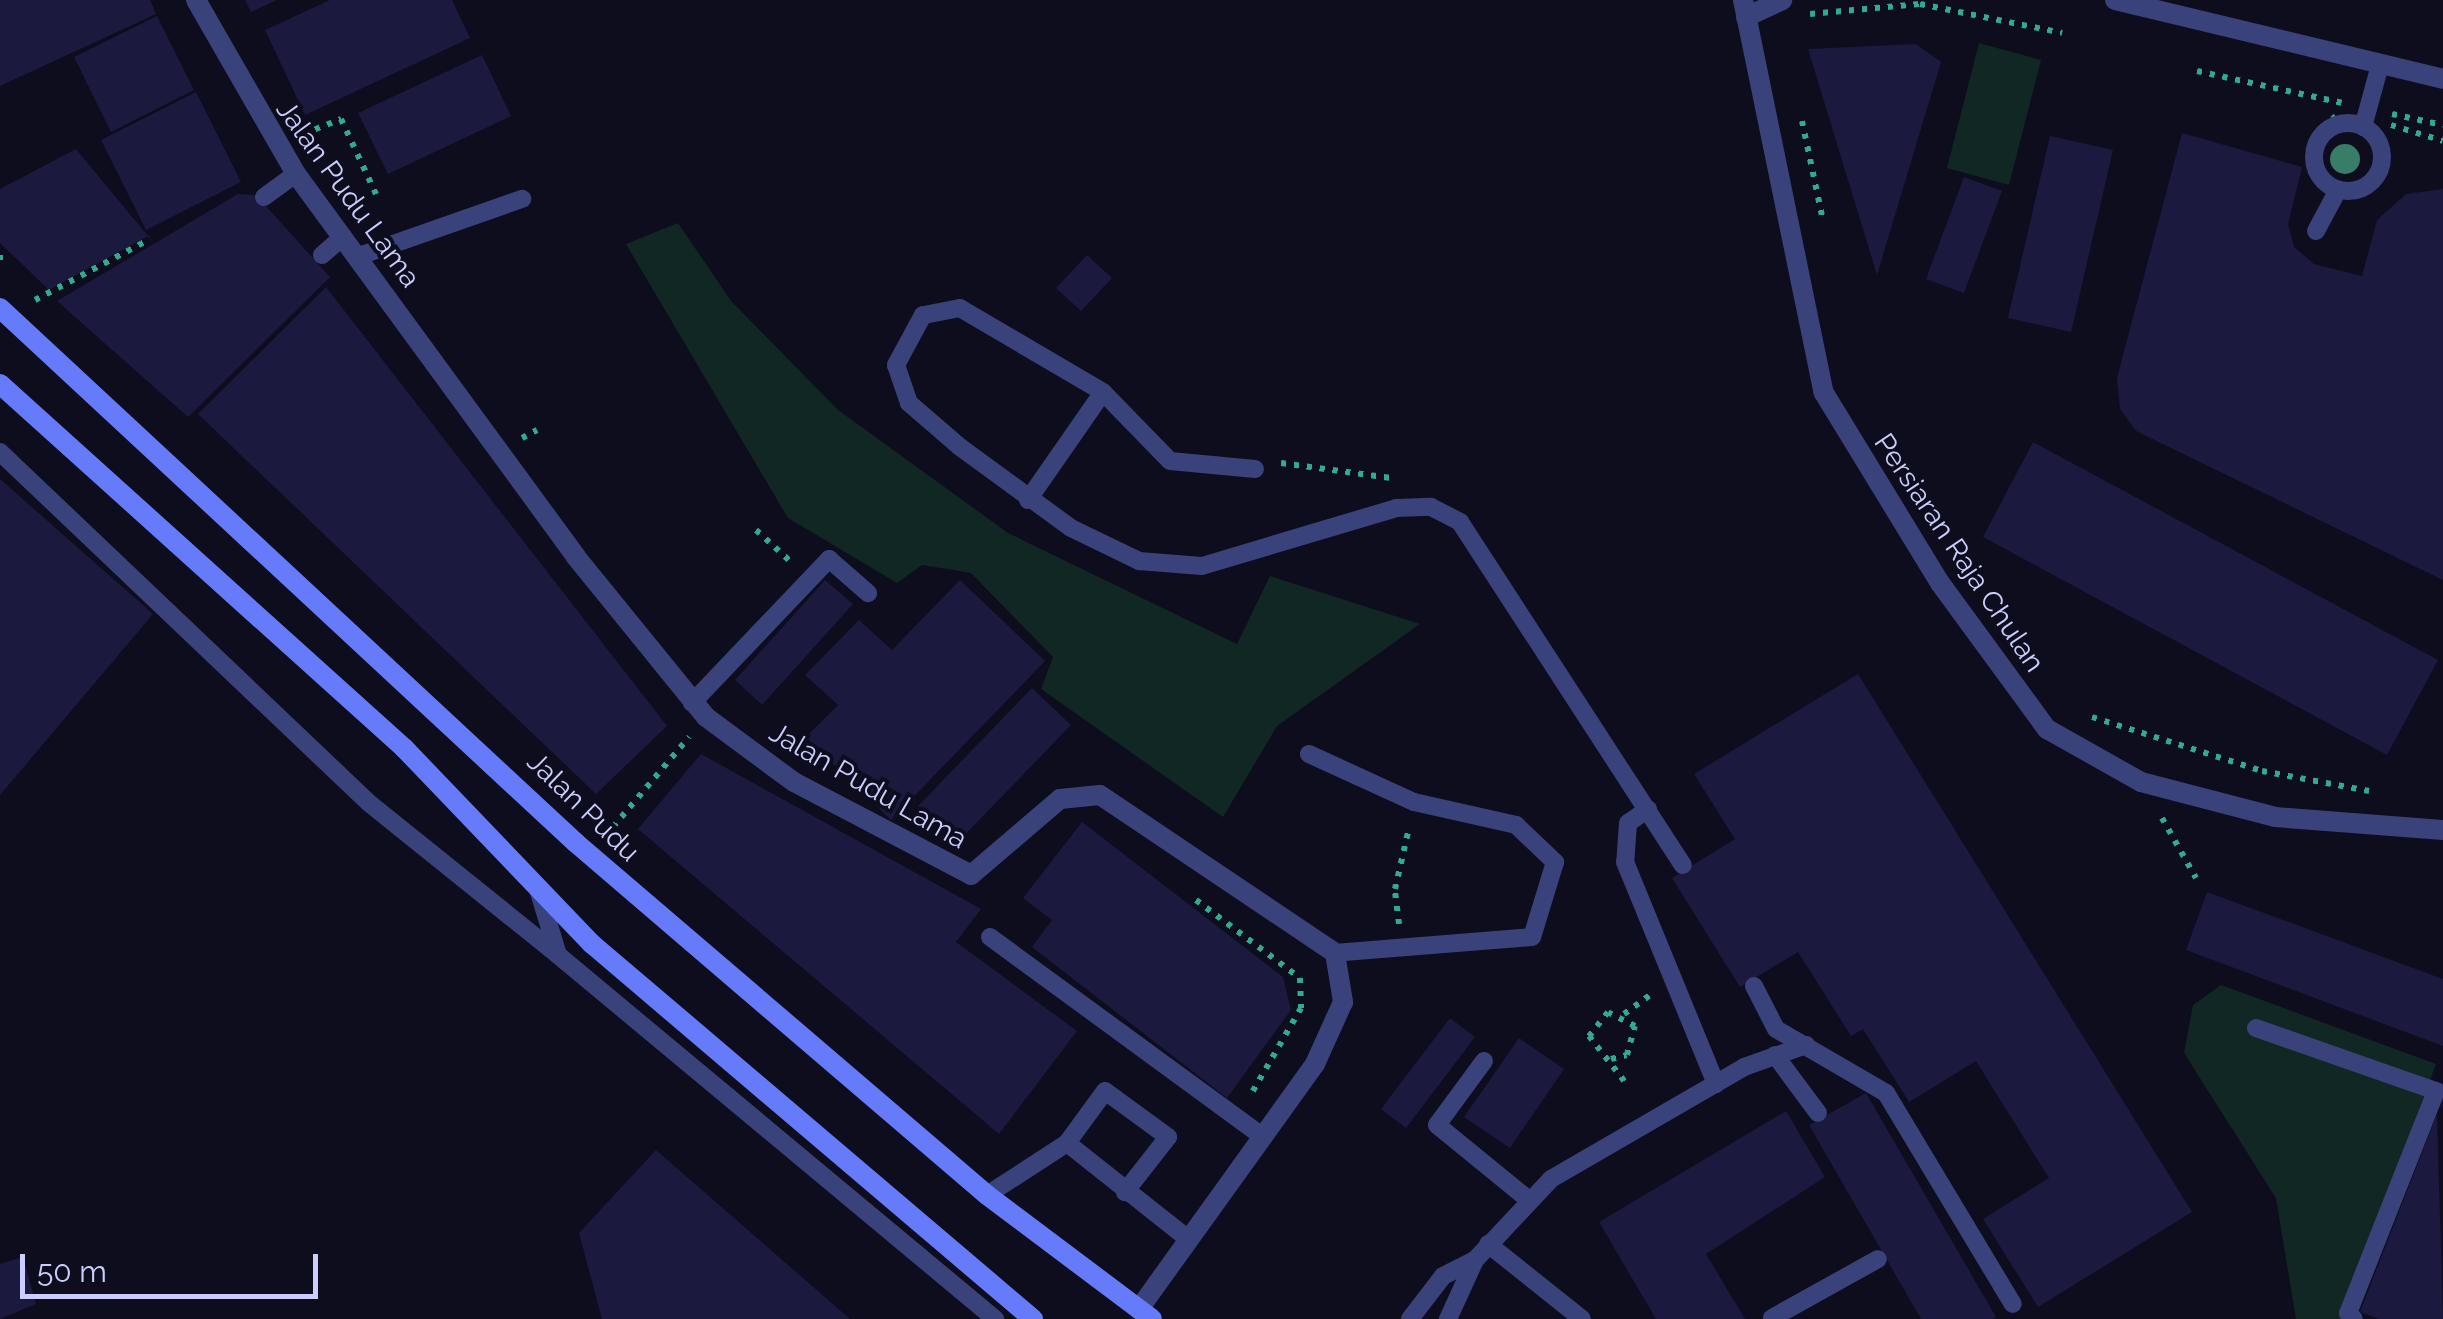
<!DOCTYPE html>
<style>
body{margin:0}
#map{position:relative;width:2443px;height:1319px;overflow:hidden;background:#0d0d1e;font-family:Raleway,sans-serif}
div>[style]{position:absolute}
.green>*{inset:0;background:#102723}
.building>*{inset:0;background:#1b193e}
.path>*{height:6px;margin-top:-3px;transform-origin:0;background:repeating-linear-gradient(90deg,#31ab8f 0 5px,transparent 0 13px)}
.service>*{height:18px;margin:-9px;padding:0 9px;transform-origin:9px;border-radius:9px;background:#39427b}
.service>.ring{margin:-9px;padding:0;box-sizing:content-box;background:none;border:18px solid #39427b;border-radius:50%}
.minor>*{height:20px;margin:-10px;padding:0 10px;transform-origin:10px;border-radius:10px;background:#39427b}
.secondary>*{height:20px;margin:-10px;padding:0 10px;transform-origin:10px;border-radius:10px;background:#667bf9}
.trees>*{width:30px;height:30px;margin:-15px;border-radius:50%;background:#387d68}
span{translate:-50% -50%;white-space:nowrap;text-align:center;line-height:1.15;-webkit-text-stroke:8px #0d0d1e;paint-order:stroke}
.street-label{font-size:28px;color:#cbcefd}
.scale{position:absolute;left:20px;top:1254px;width:298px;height:45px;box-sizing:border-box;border:5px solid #cbcefd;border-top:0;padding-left:12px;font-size:30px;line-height:35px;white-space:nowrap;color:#cbcefd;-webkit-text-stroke:8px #0d0d1e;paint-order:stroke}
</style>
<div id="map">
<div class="green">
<div style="clip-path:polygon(1979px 43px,2041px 60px,2009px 185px,1947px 168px)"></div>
<div style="clip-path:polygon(678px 223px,731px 301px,838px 410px,1008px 533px,1237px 644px,1270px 576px,1420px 624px,1277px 726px,1223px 817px,1041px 689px,1053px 657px,971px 573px,922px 565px,897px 583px,788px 518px,626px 244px)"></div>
<div style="clip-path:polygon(2221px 985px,2436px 1064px,2340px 1319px,2296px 1319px,2276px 1198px,2184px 1053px,2193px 1005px)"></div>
</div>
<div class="building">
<div style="clip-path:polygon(0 0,150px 0,156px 14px,0 86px)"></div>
<div style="clip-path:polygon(245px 0,277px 0,251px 12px)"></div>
<div style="clip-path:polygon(330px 0,452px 0,470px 38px,305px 115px,265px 30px)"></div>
<div style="clip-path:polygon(157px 16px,194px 90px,111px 132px,74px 57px)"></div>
<div style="clip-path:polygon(1916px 44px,1941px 62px,1877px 275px,1808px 49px)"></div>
<div style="clip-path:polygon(482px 55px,511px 116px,388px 174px,358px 113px)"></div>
<div style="clip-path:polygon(196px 92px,241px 182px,146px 230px,101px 140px)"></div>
<div style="clip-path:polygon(2182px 133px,2302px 167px,2288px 224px,2294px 247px,2314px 264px,2362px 276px,2377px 220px,2406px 194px,2443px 189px,2443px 580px,2136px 431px,2120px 409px,2117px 378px)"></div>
<div style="clip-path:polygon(2050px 136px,2113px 150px,2071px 332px,2008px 318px)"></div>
<div style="clip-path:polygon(76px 149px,148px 236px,49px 290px,0 243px,0 189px)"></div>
<div style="clip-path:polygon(1964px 177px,2002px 191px,1964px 293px,1926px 279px)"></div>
<div style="clip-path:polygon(238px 194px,256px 195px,330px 277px,188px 417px,57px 301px)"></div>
<div style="clip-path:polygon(1087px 255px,1112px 278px,1081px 311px,1056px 288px)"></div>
<div style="clip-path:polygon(326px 287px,667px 726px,596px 794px,198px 414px)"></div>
<div style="clip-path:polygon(2033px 442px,2438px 660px,2387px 755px,1983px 537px)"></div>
<div style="clip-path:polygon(0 479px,153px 614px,0 795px)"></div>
<div style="clip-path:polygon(825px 580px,853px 604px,762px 705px,735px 680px)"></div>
<div style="clip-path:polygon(960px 580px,1045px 661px,891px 820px,806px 737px,838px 705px,805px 675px,859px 620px,892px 650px)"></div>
<div style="clip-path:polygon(1858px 674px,2192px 1212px,2038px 1307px,1983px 1219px,2049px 1178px,1976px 1061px,1909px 1102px,1863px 1029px,1851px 1036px,1798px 952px,1740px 987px,1672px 878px,1735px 839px,1694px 774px)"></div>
<div style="clip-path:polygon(1032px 688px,1071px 725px,957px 843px,918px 806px)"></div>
<div style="clip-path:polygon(701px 754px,981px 909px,956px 942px,1077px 1031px,999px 1134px,638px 829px)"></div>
<div style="clip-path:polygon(1082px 822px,1283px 977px,1291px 1010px,1227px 1098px,1032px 947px,1052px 920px,1023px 898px)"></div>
<div style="clip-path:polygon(2207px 892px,2443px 979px,2443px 1046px,2186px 950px)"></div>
<div style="clip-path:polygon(1450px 1018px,1475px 1037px,1406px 1128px,1381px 1109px)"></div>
<div style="clip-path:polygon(1519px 1038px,1564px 1069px,1510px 1148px,1464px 1117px)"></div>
<div style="clip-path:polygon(1866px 1093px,1996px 1317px,1992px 1319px,1921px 1319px,1809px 1125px)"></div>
<div style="clip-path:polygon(1786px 1111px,1825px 1177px,1706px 1254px,1745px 1319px,1656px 1319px,1599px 1222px)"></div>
<div style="clip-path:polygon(2437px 1114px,2443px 1319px,2379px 1319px,2360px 1312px)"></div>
<div style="clip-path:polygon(656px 1150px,850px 1319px,602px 1319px,579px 1233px)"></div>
<div style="clip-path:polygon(23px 1257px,36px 1304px,0 1319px,0 1264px)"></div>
</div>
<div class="path">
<div style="left:1810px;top:14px;width:110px;rotate:-5.2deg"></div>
<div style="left:1920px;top:4px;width:145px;rotate:11.5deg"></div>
<div style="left:2197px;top:71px;width:148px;rotate:12.4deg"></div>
<div style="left:2392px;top:114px;width:52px;rotate:12.2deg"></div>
<div style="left:1802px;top:121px;width:97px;rotate:78.1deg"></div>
<div style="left:2391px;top:125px;width:54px;rotate:17.1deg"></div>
<div style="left:303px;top:134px;width:41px;rotate:-21.5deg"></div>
<div style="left:341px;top:119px;width:83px;rotate:65deg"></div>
<div style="left:2314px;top:176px;width:39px;rotate:-90deg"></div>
<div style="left:2314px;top:137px;width:30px;rotate:-44deg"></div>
<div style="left:0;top:255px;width:6px;rotate:90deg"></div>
<div style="left:35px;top:300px;width:130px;rotate:-27.9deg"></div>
<div style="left:522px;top:438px;width:17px;rotate:-28deg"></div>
<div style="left:1281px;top:463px;width:111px;rotate:7.8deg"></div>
<div style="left:756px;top:530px;width:47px;rotate:42.4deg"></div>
<div style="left:2092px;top:717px;width:178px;rotate:17.6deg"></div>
<div style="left:2262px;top:771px;width:109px;rotate:10.6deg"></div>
<div style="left:2162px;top:818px;width:69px;rotate:60.5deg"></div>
<div style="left:613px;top:827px;width:118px;rotate:-49.8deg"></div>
<div style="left:1196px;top:900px;width:130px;rotate:36.9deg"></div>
<div style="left:1300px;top:978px;width:30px;rotate:88deg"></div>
<div style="left:1301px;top:1008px;width:102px;rotate:120.1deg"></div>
<div style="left:1399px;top:924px;width:35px;rotate:-97deg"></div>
<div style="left:1395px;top:889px;width:63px;rotate:-77.1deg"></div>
<div style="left:1624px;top:1014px;width:34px;rotate:-36deg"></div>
<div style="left:1611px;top:1059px;width:16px;rotate:-14deg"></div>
<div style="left:1627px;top:1055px;width:30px;rotate:-75deg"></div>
<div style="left:1635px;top:1026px;width:30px;rotate:-153deg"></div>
<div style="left:1608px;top:1012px;width:31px;rotate:128deg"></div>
<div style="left:1589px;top:1036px;width:58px;rotate:52deg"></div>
</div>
<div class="service">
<div class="ring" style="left:2314px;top:123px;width:50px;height:50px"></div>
<div style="left:2363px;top:127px;width:64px;rotate:-74.7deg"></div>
<div style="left:264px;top:197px;width:39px;rotate:-36deg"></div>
<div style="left:2316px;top:231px;width:47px;rotate:-61.8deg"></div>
<div style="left:322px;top:255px;width:28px;rotate:-41deg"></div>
<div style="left:359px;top:256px;width:173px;rotate:-19.3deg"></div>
<div style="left:0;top:452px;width:509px;rotate:43.57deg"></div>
<div style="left:369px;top:803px;width:243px;rotate:38.8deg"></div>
<div style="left:1255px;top:469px;width:85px;rotate:-174.6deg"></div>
<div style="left:1170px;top:461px;width:96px;rotate:-134.2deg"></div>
<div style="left:1103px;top:392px;width:166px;rotate:-149.6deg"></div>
<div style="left:960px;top:308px;width:38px;rotate:169deg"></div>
<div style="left:923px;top:315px;width:57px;rotate:118.4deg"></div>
<div style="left:896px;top:365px;width:40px;rotate:71.1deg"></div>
<div style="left:909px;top:403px;width:67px;rotate:40.8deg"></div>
<div style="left:960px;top:447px;width:137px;rotate:36.1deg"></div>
<div style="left:1071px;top:528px;width:76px;rotate:25.9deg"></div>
<div style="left:1139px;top:561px;width:63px;rotate:4.5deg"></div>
<div style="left:1202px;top:566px;width:202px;rotate:-16.6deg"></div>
<div style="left:1396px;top:508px;width:35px;rotate:-2deg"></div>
<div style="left:1431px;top:507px;width:33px;rotate:27deg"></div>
<div style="left:1460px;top:522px;width:409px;rotate:57deg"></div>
<div style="left:1028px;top:500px;width:131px;rotate:-55.2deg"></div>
<div style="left:692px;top:703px;width:199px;rotate:-46.4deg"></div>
<div style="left:829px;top:559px;width:52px;rotate:41.1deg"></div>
<div style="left:1309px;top:754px;width:115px;rotate:24.6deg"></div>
<div style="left:1414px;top:802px;width:105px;rotate:12.7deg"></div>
<div style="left:1516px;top:825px;width:54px;rotate:43.5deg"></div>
<div style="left:1555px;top:862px;width:78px;rotate:107deg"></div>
<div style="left:1532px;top:937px;width:198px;rotate:175.4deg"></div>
<div style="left:1648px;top:809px;width:24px;rotate:145deg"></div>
<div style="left:1628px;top:823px;width:39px;rotate:94deg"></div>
<div style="left:1625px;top:862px;width:240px;rotate:67.7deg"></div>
<div style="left:538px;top:889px;width:69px;rotate:73.1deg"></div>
<div style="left:558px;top:955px;width:569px;rotate:39.79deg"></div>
<div style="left:990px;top:937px;width:338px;rotate:36.2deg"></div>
<div style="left:1754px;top:986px;width:48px;rotate:62.9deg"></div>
<div style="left:1776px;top:1029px;width:127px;rotate:30.2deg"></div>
<div style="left:1886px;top:1093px;width:246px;rotate:59deg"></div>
<div style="left:2256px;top:1028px;width:191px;rotate:19.3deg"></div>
<div style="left:2436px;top:1091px;width:239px;rotate:111.6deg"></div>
<div style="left:2348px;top:1313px;width:8px;rotate:45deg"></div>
<div style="left:1775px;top:1055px;width:72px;rotate:53.4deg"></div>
<div style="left:1484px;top:1061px;width:79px;rotate:126.3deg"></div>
<div style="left:1437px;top:1125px;width:119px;rotate:39.2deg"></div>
<div style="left:1067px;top:1143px;width:64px;rotate:-53.8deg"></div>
<div style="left:1105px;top:1091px;width:78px;rotate:36.1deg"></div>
<div style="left:1168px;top:1137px;width:70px;rotate:128deg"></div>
<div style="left:987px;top:1195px;width:95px;rotate:-33deg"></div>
<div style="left:1067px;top:1143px;width:154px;rotate:38.4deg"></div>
<div style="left:1488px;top:1244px;width:120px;rotate:38.6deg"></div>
<div style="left:1772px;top:1318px;width:121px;rotate:-29.1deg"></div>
<div style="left:1410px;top:1319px;width:54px;rotate:-52.5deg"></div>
<div style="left:1443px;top:1276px;width:36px;rotate:-27deg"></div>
<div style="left:1475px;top:1260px;width:111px;rotate:-46.8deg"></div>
<div style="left:1551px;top:1179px;width:223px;rotate:-30.1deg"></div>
<div style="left:1744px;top:1067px;width:66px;rotate:-19.5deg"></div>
<div style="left:1448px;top:1319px;width:65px;rotate:-65.4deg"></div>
</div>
<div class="minor">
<div style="left:196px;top:0;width:201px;rotate:60.1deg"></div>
<div style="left:296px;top:174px;width:474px;rotate:53.8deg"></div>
<div style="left:576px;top:557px;width:206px;rotate:50.9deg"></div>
<div style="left:706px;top:717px;width:109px;rotate:36.5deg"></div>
<div style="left:794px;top:782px;width:200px;rotate:27.7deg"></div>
<div style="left:971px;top:875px;width:117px;rotate:-40.5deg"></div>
<div style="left:1060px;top:799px;width:40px;rotate:-5.7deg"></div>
<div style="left:1100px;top:795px;width:283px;rotate:33.9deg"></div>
<div style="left:1335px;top:953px;width:50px;rotate:80.7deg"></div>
<div style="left:1343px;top:1002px;width:68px;rotate:114.3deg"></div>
<div style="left:1315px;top:1064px;width:302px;rotate:125.7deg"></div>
<div style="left:1743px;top:0;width:401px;rotate:78.4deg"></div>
<div style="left:1824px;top:393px;width:223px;rotate:58.6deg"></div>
<div style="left:1940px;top:583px;width:181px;rotate:53.8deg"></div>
<div style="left:2047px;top:729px;width:108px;rotate:29.4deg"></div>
<div style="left:2141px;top:782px;width:138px;rotate:14.6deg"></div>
<div style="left:2275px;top:817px;width:169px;rotate:4.4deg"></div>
<div style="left:2115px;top:0;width:337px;rotate:13.5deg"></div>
<div style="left:1746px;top:17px;width:40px;rotate:-25deg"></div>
</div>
<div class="secondary">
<div style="left:0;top:308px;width:786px;rotate:42.89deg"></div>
<div style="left:576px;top:843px;width:541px;rotate:40.58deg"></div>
<div style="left:987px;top:1195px;width:206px;rotate:36.9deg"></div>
<div style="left:0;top:384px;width:544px;rotate:42.02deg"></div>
<div style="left:404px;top:748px;width:272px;rotate:46.2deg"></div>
<div style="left:592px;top:944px;width:579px;rotate:40.38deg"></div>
</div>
<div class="trees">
<div style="left:2345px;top:159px"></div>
</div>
<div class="street-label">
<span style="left:348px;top:194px;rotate:54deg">Jalan Pudu Lama</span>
<span style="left:1959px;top:553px;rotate:56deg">Persiaran Raja Chulan</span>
<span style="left:868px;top:786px;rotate:30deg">Jalan Pudu Lama</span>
<span style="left:583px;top:807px;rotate:44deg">Jalan Pudu</span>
</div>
<div class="scale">50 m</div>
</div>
